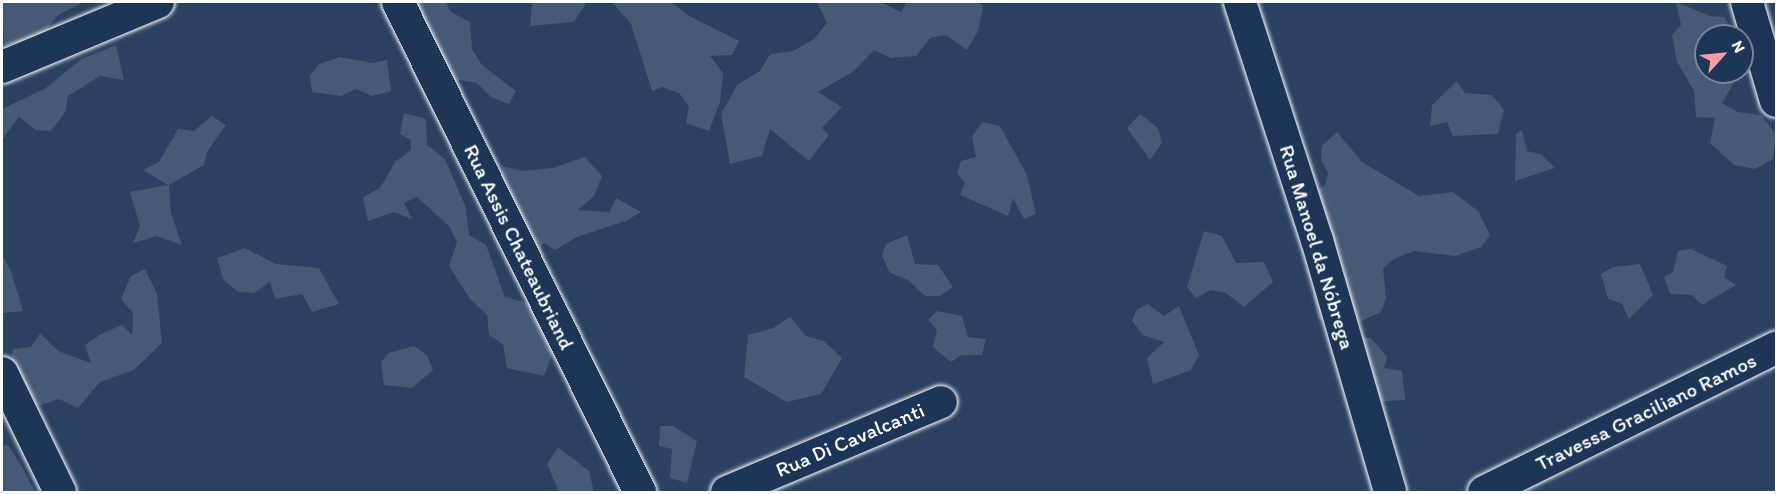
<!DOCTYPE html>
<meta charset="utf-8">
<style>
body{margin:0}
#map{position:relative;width:1778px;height:494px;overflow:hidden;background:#2a4161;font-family:Itim,sans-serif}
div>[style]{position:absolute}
.green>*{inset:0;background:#465975}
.roads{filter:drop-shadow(0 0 2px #fff) drop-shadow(0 0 2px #fff)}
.minor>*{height:32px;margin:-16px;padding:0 16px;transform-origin:16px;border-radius:16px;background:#1d3557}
span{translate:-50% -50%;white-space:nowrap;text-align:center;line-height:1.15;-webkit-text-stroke:4.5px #1d3557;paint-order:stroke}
.street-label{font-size:21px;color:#fff}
.frame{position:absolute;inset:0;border:3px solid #fff;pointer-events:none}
.north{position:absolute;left:1694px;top:24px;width:60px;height:60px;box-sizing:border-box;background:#1d3557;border:2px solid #77869a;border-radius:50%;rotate:63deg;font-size:16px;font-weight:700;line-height:24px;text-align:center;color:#fff}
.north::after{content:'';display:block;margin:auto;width:21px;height:27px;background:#ff9aa2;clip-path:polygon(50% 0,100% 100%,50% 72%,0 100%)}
</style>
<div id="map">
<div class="green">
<div style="clip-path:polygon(2px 2px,84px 2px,58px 15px,40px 38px,4px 45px)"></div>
<div style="clip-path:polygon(412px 2px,446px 2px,451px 12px,470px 22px,472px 49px,482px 65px,516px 91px,509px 104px,491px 97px,477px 83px,460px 80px,443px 87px)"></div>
<div style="clip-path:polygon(532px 2px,587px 2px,574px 22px,530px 26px)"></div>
<div style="clip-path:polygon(612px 2px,671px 2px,689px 16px,739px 41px,732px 55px,710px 56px,723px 73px,720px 102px,709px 131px,686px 123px,689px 106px,679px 93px,662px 87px,652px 91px,631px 24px)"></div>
<div style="clip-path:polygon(817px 2px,881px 2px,901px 12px,907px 2px,979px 2px,983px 7px,978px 31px,967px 50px,946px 35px,930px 38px,916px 56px,891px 58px,874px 50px,854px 71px,818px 92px,842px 107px,822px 128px,829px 135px,809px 161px,770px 129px,762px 156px,730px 164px,721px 114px,737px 85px,760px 71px,770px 54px,793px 51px,814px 39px,827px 23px)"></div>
<div style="clip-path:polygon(1676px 2px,1710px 16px,1724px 17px,1737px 36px,1706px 36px,1706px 72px,1740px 72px,1722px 103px,1738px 112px,1761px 115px,1776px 134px,1773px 159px,1755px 169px,1734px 165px,1710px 143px,1715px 118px,1696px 117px,1694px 91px,1677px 62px,1672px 35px,1681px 25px)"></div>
<div style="clip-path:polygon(116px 45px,124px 80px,100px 76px,68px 96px,66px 111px,51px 131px,35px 130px,19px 117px,2px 140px,2px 109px,46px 88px,80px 60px)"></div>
<div style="clip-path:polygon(340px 57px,373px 63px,387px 60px,391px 91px,372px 96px,356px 89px,341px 96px,312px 92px,310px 75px,319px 64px)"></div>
<div style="clip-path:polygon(1457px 81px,1465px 93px,1492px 95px,1504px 110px,1498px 134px,1453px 136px,1447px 122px,1430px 126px,1432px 105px)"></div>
<div style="clip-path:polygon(404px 113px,426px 119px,427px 145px,445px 159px,466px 208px,469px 235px,486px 245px,505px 297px,545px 307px,557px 342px,544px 376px,507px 368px,503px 344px,489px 335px,487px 315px,470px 299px,449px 266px,457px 242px,449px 226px,417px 197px,404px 203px,412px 219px,394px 212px,368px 221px,363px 197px,380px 188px,395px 162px,411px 150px,411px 140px,400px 134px)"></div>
<div style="clip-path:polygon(1140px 114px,1158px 128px,1162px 143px,1150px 160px,1127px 128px)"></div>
<div style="clip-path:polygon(212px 116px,226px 125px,207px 152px,204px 165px,169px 185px,171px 213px,182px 245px,157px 236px,133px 243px,140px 226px,130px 192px,168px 185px,143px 170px,159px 162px,178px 129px,194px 131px)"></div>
<div style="clip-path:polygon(982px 122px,1000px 126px,1027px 175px,1036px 214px,1024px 219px,1013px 198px,1008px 216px,960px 195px,965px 183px,957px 173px,961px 161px,976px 157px,972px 137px)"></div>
<div style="clip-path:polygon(1522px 130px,1527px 151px,1541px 154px,1555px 168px,1515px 181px,1516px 134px)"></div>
<div style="clip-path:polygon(1337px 132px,1362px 162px,1419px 196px,1453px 192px,1478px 211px,1490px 235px,1481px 247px,1455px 256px,1414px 251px,1394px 259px,1383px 268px,1386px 298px,1381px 312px,1339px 332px,1318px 318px,1313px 297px,1319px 267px,1304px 198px,1325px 185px,1328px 173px,1321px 159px,1322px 146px)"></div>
<div style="clip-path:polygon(585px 157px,602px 176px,594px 196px,578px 210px,609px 212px,616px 198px,641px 212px,626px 221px,577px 237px,555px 250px,544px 243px,530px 260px,503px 190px,502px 166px,522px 171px,553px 168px)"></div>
<div style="clip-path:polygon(1204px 231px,1222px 236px,1236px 263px,1264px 262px,1273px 282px,1244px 307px,1226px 293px,1211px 290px,1196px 298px,1187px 287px)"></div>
<div style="clip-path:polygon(907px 235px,915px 264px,938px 265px,953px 287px,940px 296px,925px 296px,908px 280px,890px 273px,882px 256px,886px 244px)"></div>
<div style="clip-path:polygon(245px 248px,276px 264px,319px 268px,339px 304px,312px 312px,302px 294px,275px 299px,270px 282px,254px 293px,238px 292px,223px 279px,217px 258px)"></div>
<div style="clip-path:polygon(1691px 249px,1727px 266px,1724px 277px,1736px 285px,1702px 305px,1692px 295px,1670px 294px,1664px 277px,1673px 272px,1678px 251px)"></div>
<div style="clip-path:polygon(2px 254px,12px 274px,23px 311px,2px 313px)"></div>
<div style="clip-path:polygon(1640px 264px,1653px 295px,1629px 319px,1622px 304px,1608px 299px,1601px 274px,1613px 267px)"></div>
<div style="clip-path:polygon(145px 269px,157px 294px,162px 343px,134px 370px,100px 382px,78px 408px,59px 399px,38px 406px,25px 399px,9px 375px,13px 349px,31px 347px,40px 333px,58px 351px,91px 363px,85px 345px,101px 334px,122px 325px,132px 335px,133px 313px,121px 299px,131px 276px)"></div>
<div style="clip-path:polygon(1148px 304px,1164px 316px,1179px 306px,1199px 355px,1191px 370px,1153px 384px,1147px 358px,1164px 342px,1143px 335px,1132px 321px,1137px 309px)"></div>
<div style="clip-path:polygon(937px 311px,962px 316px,968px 337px,986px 339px,982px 355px,962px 355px,951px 362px,933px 347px,937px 330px,928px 320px)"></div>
<div style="clip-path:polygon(790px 317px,806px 336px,824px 341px,842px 358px,821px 394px,787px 402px,744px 377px,748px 335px,773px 328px)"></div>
<div style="clip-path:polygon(1358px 337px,1371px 338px,1387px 357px,1384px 368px,1402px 371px,1405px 400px,1374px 402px)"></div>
<div style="clip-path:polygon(414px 346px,427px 355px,433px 370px,412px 388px,384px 385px,381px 362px,389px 353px)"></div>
<div style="clip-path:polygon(660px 426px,673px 426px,697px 441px,687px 483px,670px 478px,672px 449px,659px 446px)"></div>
<div style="clip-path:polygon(8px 445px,21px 465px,35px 492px,2px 492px,2px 446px)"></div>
<div style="clip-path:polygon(558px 447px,589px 471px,594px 492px,559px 492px,547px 464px)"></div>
</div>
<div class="roads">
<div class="minor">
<div style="left:398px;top:2px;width:547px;rotate:63.72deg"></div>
<div style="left:1240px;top:2px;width:250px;rotate:72.1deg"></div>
<div style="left:1317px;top:240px;width:262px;rotate:73.8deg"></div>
<div style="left:1747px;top:2px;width:103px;rotate:73.7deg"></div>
<div style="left:2px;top:67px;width:169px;rotate:-22.6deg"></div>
<div style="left:2px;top:373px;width:132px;rotate:64deg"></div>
<div style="left:727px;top:492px;width:232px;rotate:-22.8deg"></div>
<div style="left:1484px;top:492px;width:326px;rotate:-26.3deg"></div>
</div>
</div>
<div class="street-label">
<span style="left:519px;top:247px;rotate:64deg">Rua Assis Chateaubriand</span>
<span style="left:1317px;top:247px;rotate:73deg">Rua Manoel da Nóbrega</span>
<span style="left:1646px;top:412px;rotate:-26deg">Travessa Graciliano Ramos</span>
<span style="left:850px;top:440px;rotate:-23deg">Rua Di Cavalcanti</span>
</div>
<div class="frame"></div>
<div class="north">N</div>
</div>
